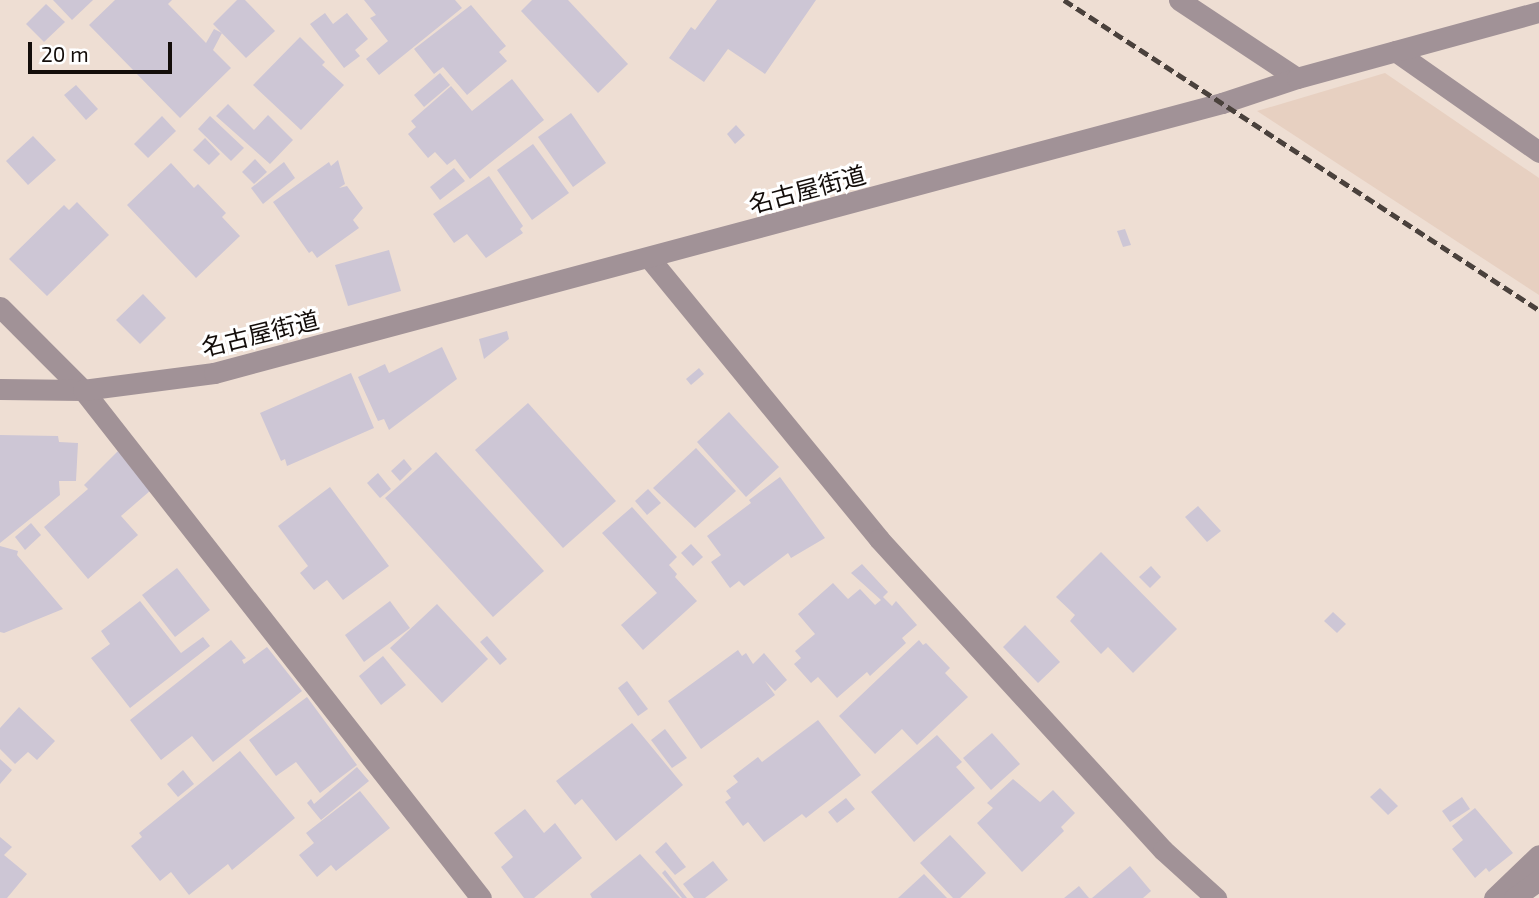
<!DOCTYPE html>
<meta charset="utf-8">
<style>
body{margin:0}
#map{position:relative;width:1539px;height:898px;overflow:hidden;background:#eeded3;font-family:"Exo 2","Noto Sans JP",sans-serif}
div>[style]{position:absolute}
.built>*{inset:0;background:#e7d0c1}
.building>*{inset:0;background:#cdc6d5}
.minor>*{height:21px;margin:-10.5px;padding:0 10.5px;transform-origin:10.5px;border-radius:10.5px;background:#a19297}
.rail>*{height:5px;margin-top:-2.5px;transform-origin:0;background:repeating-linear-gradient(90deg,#4a413c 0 10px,transparent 0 15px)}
span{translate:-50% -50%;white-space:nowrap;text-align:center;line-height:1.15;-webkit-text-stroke:6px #fff;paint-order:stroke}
.street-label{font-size:24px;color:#130d0a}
.scale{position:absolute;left:28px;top:42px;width:144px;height:32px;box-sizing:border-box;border:4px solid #130d0a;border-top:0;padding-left:9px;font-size:21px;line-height:24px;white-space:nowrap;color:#130d0a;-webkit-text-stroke:5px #fff;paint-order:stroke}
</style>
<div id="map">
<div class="built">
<div style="clip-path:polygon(1385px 73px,1539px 178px,1539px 295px,1257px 111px)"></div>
</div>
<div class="building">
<div style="clip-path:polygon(53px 0,93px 0,72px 20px)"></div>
<div style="clip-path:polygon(115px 0,172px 0,168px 4px,206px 43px,214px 29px,222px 33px,213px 50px,231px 68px,180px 118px,89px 25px)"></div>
<div style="clip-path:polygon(237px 0,245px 0,275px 31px,246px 58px,213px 24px)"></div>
<div style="clip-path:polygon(364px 0,455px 0,462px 8px,379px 75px,366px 59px,388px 41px,370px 18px,376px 15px)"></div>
<div style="clip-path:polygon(532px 0,568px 0,628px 64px,598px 93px,521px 11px)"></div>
<div style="clip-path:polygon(717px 0,816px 0,765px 74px,728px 49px,704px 82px,669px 58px,691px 27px,695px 30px)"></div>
<div style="clip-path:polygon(46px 4px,65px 22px,44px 42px,26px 24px)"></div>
<div style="clip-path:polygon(471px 5px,506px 46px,499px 52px,507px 61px,467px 95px,443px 67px,434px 74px,414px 49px)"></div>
<div style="clip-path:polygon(325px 13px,333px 24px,347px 13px,368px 39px,355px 50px,360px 56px,344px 68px,310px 24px)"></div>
<div style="clip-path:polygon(300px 37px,325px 62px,322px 65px,344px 85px,301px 130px,253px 85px)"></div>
<div style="clip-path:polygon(440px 73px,450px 85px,424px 107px,414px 95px)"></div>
<div style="clip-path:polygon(512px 79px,544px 120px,470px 179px,455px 159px,447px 165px,435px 152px,428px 158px,408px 134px,416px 127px,411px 121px,451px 86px,472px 111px)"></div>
<div style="clip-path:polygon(76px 85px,98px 109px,86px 120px,64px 95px)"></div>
<div style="clip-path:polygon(228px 104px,254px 130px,268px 115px,293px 140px,270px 164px,216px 116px)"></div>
<div style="clip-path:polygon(571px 113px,606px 163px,573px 187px,538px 137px)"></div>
<div style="clip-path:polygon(162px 116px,176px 131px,148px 158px,134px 144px)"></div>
<div style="clip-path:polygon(210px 116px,244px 148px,231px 161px,198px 129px)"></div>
<div style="clip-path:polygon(736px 125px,745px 135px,735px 144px,727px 134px)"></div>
<div style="clip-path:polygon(33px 136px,56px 160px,28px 185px,6px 161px)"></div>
<div style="clip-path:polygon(205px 138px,220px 154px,209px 165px,193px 150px)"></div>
<div style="clip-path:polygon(533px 144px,569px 193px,532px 220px,497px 170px)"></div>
<div style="clip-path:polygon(255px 159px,267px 172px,254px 184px,242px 172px)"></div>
<div style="clip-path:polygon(338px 160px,345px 184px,339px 188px,347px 186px,363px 208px,353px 220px,359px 228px,317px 258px,312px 251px,309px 253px,273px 202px,329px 162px,331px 166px)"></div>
<div style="clip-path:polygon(284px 162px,295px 178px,263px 204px,251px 188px)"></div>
<div style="clip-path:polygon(171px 163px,194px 188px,198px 184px,226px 213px,222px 217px,240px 236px,196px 278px,127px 205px)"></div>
<div style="clip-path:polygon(454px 168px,465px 181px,440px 200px,430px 187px)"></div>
<div style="clip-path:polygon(489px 176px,523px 226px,520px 229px,523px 233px,486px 258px,467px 234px,454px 243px,433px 214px)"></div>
<div style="clip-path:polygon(77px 202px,109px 235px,47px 296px,9px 259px,64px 205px,69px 210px)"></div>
<div style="clip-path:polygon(1125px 229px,1131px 245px,1123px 247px,1117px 231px)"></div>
<div style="clip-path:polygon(389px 250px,401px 291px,348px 306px,335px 265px)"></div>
<div style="clip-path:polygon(143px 294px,166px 318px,140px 344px,116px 320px)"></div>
<div style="clip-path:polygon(507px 331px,509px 339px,484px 359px,479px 339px)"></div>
<div style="clip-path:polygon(442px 347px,457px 379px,389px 430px,384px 419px,378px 421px,358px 377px,385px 364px,389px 373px)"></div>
<div style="clip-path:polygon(699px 368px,704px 374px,691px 385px,686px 379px)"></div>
<div style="clip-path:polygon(351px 373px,374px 428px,287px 466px,285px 459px,281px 461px,260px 413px)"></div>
<div style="clip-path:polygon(528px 403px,616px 501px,563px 548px,475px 450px)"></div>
<div style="clip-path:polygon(729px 412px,779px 467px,746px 497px,697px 442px)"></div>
<div style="clip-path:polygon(0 435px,58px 436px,59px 442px,78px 443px,76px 481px,59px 481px,60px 495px,0 543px)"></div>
<div style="clip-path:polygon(696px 448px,736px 491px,695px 528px,653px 488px)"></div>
<div style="clip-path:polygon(118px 451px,151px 490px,121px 516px,138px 535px,88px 579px,44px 527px,88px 489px,84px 485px)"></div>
<div style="clip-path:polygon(436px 452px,544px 571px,493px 617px,385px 498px)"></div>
<div style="clip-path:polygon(404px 459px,412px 469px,400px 481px,391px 471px)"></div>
<div style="clip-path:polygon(378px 473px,391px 489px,380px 498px,367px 483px)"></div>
<div style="clip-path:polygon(780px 477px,825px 538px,791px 558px,788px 553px,744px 586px,739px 581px,730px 588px,711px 562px,721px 555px,707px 536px,751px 503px,749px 500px)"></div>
<div style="clip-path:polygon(330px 487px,389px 566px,343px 600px,327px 580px,314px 590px,300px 573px,308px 566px,278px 526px)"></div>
<div style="clip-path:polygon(648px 489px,661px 503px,647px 515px,635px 501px)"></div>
<div style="clip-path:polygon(1198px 506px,1221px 531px,1207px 542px,1185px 517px)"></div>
<div style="clip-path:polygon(632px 507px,677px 557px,669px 565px,677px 574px,675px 577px,697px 601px,643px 650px,621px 625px,657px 593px,602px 533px)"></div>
<div style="clip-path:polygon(31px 523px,41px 535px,25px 550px,15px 537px)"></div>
<div style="clip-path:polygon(691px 544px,703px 557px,693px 566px,681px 553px)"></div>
<div style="clip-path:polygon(0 546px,18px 551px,17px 555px,63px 609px,4px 633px,0 632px)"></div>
<div style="clip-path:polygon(1101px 552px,1177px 629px,1133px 673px,1108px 647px,1101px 654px,1070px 621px,1075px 615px,1056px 597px)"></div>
<div style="clip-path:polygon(862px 564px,888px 592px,883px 597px,892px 606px,896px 601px,917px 625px,902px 638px,906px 643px,870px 676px,867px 672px,837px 698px,818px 677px,811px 683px,794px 664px,801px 658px,795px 651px,815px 634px,798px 614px,833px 583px,848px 599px,860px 589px,875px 605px,881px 600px,851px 573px)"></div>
<div style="clip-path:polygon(1151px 566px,1161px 577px,1150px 588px,1139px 577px)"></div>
<div style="clip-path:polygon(177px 568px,210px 610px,175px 637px,142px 595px)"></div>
<div style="clip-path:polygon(140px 601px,181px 653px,203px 637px,210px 646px,130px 708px,91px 658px,110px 644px,101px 631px)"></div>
<div style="clip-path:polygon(390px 601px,410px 628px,364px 662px,345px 635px)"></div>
<div style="clip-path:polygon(437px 604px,488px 659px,442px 703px,390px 648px)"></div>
<div style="clip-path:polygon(1333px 612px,1346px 624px,1337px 633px,1324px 621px)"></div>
<div style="clip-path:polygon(1025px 625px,1060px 662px,1038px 683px,1003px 647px)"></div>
<div style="clip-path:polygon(487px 636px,507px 659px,500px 665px,480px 642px)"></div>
<div style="clip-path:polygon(231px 640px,246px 658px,242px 660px,244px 664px,267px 647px,302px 691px,213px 762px,192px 736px,161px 760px,130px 720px)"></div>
<div style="clip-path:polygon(919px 640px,923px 645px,926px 643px,950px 668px,945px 673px,968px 697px,917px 745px,902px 729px,875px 754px,839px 716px)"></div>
<div style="clip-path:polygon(738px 650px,742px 656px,746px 653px,753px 664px,764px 653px,787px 680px,775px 691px,765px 681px,775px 695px,701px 749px,668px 701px)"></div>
<div style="clip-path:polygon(383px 656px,406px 685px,381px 705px,359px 676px)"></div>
<div style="clip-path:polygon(627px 681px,648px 709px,638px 716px,618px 688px)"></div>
<div style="clip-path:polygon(307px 697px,357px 765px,320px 793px,296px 762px,276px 776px,249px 740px)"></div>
<div style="clip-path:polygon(19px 707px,55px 741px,37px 760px,28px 752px,15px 764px,0 749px,0 728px)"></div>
<div style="clip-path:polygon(818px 720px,861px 775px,806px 818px,802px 814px,764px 842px,748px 822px,743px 826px,725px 802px,731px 798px,726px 791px,738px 782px,733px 776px,758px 757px,762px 762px)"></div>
<div style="clip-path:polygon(632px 723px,683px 785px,616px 841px,582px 799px,575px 805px,556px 781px)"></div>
<div style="clip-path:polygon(665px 729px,687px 758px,672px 768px,651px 740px)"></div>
<div style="clip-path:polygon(992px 733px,1020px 764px,991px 790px,963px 758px)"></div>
<div style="clip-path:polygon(937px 735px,962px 762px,956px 767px,975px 788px,914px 842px,871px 792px)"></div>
<div style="clip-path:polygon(240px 751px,295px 818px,232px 870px,228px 864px,189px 895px,171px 872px,160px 881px,131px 846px,142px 837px,139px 833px)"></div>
<div style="clip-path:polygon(0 759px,12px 770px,0 784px)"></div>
<div style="clip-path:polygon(357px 767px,369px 781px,321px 820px,307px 803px,311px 799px,314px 804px)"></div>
<div style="clip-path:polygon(183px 770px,194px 784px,178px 797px,167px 784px)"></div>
<div style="clip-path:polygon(1013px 779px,1040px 802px,1053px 790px,1075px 813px,1061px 827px,1064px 831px,1022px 872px,977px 823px,993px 808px,987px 803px)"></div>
<div style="clip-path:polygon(1380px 788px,1398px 806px,1388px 815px,1370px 797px)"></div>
<div style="clip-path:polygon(360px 791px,390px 828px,336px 871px,331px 865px,317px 877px,299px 855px,314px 843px,306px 833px)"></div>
<div style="clip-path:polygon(1462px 797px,1470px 809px,1450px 822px,1442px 811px)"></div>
<div style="clip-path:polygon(846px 798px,855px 809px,837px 823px,828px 812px)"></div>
<div style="clip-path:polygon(1475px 808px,1513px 853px,1489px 872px,1486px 868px,1475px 878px,1452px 849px,1463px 840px,1452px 826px)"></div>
<div style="clip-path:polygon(525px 809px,544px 833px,555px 823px,582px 858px,534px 898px,524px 898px,501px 867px,513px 857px,494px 833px)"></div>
<div style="clip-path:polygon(950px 835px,986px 873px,960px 898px,953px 898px,920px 863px)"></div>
<div style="clip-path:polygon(0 837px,12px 847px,4px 855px,27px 874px,7px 898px,0 898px)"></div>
<div style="clip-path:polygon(666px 842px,686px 867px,675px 875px,655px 852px)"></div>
<div style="clip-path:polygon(640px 854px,680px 898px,592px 898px,590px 894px)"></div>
<div style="clip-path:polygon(713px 861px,728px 880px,705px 898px,694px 898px,683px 884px)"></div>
<div style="clip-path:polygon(1130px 866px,1151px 891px,1143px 898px,1092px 898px)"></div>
<div style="clip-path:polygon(665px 870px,687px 898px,682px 898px,662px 873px)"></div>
<div style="clip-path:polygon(924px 874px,947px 898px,898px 898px)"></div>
<div style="clip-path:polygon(1079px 886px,1089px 898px,1064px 898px)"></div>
</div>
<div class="minor">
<div style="left:1179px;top:0;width:141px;rotate:33.5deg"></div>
<div style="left:1395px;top:51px;width:176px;rotate:35deg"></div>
<div style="left:650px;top:259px;width:362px;rotate:50.7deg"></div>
<div style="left:879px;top:539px;width:421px;rotate:47.6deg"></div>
<div style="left:1163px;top:850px;width:72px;rotate:42.2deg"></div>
<div style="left:0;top:307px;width:117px;rotate:45deg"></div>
<div style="left:83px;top:390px;width:645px;rotate:51.92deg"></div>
<div style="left:0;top:389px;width:83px;rotate:0.7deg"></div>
<div style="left:83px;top:390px;width:132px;rotate:-7.4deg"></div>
<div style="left:214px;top:373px;width:1044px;rotate:-15deg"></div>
<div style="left:1222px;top:103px;width:79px;rotate:-18.4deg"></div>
<div style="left:1297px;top:78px;width:251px;rotate:-15.3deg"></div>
<div style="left:1494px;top:898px;width:62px;rotate:-43.7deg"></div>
<div style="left:1514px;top:898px;width:31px;rotate:-36deg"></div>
</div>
<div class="rail">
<div style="left:1064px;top:0;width:567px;rotate:33.13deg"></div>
</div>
<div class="street-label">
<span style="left:807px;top:189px;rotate:-15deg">名古屋街道</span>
<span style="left:260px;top:333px;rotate:-14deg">名古屋街道</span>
</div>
<div class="scale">20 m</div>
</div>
